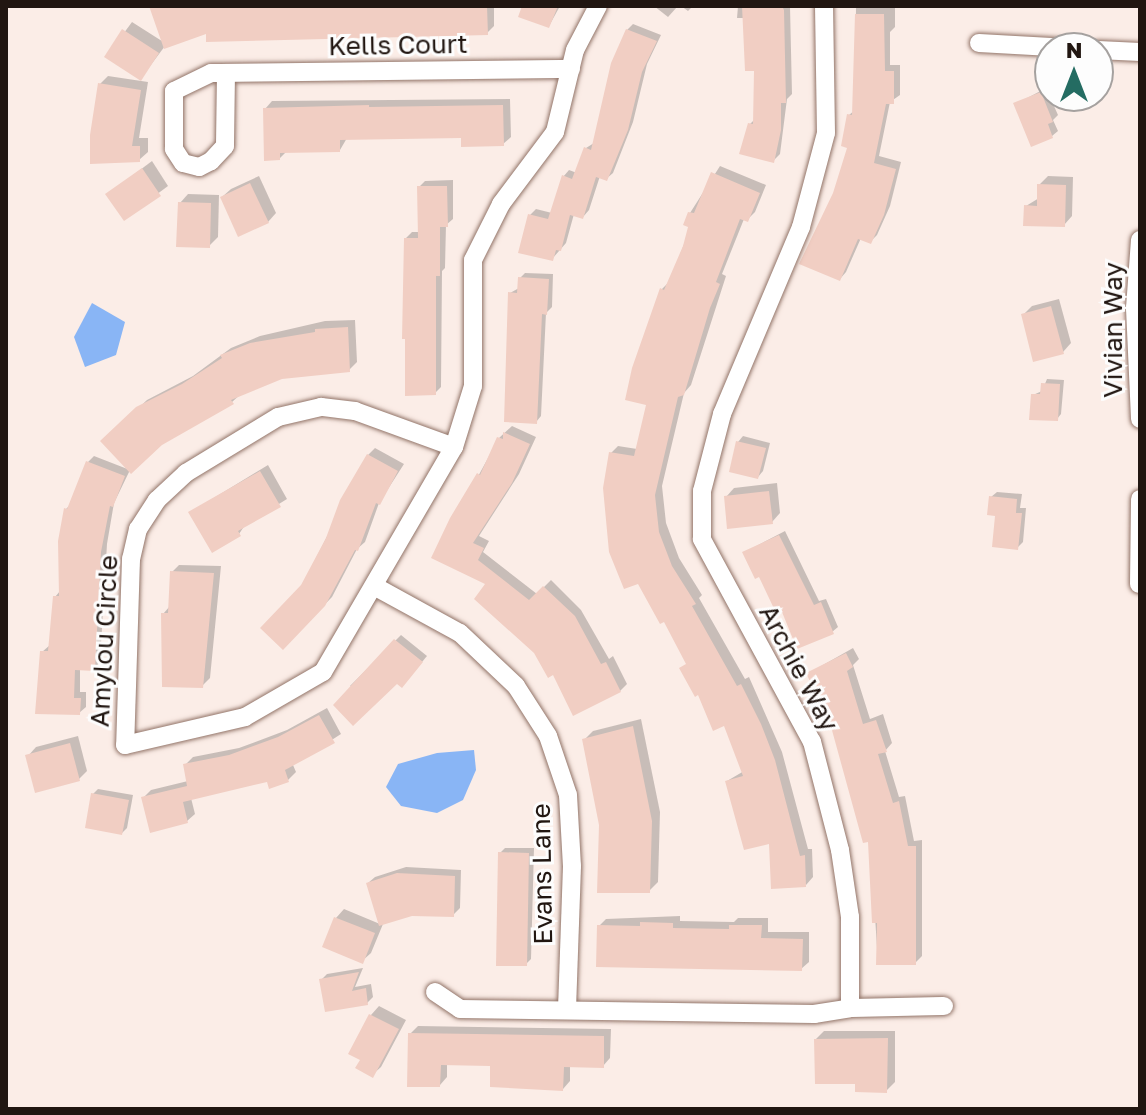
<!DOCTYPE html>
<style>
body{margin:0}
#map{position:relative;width:1146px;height:1115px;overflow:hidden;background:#fbede7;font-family:"Golos Text",sans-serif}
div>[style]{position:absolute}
.water>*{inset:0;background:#89b5f5}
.shadow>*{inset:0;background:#0003}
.building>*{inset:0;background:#f1cec3}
.roads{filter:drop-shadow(0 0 2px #927468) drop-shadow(0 0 2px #927468)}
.minor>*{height:18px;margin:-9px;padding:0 9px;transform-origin:9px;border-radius:9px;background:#fff}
span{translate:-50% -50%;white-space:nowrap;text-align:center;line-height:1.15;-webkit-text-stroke:6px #fdfdfd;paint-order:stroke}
.street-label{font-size:26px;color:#211611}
.frame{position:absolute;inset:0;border:8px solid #211611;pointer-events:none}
.north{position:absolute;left:1034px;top:32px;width:80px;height:80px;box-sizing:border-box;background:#fdfdfd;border:2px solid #a5a19f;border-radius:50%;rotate:0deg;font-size:22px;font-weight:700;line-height:32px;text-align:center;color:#211611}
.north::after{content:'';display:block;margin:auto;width:28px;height:36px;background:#246c62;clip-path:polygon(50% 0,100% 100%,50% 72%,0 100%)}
</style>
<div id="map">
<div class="water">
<div style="clip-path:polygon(92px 303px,125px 322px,116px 355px,85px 367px,74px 337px)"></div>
<div style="clip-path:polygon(474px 750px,476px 770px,463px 800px,437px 813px,401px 806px,386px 787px,398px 764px,437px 753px)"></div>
</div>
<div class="shadow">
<div style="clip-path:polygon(151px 6px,195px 6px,141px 78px,107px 56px,132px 22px,165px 43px)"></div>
<div style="clip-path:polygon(207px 6px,494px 6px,494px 26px,487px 33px)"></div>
<div style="clip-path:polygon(525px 6px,560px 6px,549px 26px)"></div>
<div style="clip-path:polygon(654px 6px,678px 6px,668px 17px)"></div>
<div style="clip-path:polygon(681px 6px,693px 6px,688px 11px)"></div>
<div style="clip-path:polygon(738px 6px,790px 6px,792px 94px,787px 99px,780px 154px,773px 161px,750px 124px,755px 119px,756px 69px,745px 18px,737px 18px)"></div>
<div style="clip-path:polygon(856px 6px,895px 6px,895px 27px,890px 32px,890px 65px,900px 65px,900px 95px,890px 102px,879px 156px,901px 162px,890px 206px,877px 235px,870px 242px,861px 238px,846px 272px,840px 279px,835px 194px,849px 146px,849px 115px,855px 110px)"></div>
<div style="clip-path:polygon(633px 24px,661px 35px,647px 64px,633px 122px,613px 173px,606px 179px,600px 176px,589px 210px,583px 217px,574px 214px,566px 243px,552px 259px,530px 215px,536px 209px,552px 213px,563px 177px,569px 170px,577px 173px,586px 148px,594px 143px,627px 30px)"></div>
<div style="clip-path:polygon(108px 76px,148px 82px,139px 138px,148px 138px,148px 152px,139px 160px,100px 84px)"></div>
<div style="clip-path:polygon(1046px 88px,1058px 115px,1053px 120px,1058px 131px,1052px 136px,1016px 104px)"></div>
<div style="clip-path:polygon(510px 99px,511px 137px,503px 144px,463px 136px,347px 138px,340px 150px,287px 151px,280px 158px,265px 109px,272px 101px)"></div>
<div style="clip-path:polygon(152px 161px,168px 186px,125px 218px,108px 194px)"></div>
<div style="clip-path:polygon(720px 166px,766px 185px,755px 212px,747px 220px,744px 219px,722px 274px,726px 276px,691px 385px,684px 393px,662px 486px,666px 523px,679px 558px,702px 595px,699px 598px,745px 679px,749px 677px,782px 752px,808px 849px,812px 849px,813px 877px,806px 885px,727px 781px,744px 771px,725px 724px,664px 619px,611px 453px,618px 446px,637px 449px,648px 404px,662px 289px,670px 281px,691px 226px,690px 213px)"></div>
<div style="clip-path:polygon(259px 176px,276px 213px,268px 222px,222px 197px,231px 189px)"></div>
<div style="clip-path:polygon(1048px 176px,1073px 177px,1072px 216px,1064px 225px,1026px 206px,1039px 198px,1039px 185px)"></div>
<div style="clip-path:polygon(453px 180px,453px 219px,446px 225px,445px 268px,442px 271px,441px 387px,435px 393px,406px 238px,412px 232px,420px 232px,419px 187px,425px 181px)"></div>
<div style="clip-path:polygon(188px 194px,219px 195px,218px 237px,209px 246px,180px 203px)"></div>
<div style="clip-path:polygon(525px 273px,553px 274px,552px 307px,546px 313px,541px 416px,536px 422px,510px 293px,519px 288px,520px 278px)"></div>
<div style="clip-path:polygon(1059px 299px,1071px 343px,1063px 352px,1023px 315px,1032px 306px)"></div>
<div style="clip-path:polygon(355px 320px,357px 362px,349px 370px,281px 377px,242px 393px,232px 402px,161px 443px,130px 470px,114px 503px,107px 544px,100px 662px,94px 669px,80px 668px,80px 692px,86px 692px,86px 707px,79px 713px,42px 652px,50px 645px,55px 597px,60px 591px,66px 509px,72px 503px,88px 462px,94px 456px,130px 470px,103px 441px,147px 400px,193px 376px,231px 348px,260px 336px,325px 321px)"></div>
<div style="clip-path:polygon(1047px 379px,1064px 380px,1061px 414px,1057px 419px,1033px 395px,1042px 391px)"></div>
<div style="clip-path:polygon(512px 426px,536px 437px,519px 474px,479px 536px,489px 541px,483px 552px,537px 594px,551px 580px,581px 610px,609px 659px,613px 656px,627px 684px,620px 691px,554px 672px,488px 583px,434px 557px,499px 438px)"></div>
<div style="clip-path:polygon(743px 436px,770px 443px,763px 471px,758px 477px,738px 442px)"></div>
<div style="clip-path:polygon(375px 448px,404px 464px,379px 503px,365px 542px,357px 549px,332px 597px,283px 647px,302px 586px,368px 455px)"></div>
<div style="clip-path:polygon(268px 465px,287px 499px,245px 525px,239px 534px,191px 512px)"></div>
<div style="clip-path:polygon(777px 483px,780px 513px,772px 522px,726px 497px,734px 488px)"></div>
<div style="clip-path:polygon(997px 492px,1022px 494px,1020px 508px,1026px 508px,1023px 542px,1018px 547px,991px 497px)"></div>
<div style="clip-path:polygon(785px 531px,819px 601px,826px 599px,838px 627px,832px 632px,783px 610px,745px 552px)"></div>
<div style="clip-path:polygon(179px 565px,221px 566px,210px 678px,202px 686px,163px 614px,170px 606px,172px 572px)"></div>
<div style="clip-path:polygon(401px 635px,427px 656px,407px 680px,353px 688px,350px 686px)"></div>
<div style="clip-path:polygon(853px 648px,859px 659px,853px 665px,870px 719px,883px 714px,892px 743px,885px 751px,899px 797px,905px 796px,914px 841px,922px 840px,922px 956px,915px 963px,878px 963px,870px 839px,823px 700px,809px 673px)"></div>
<div style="clip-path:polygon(327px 708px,341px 734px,293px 765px,296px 772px,288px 780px,270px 786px,268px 780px,191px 798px,195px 814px,187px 821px,143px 798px,151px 790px,188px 781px,185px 765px,193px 757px,239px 748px,287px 730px)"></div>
<div style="clip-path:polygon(641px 719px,660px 812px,658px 882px,649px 891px,601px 825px,584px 740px,593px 731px)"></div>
<div style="clip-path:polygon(78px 736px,87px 771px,79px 779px,28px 756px,36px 747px)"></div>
<div style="clip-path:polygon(98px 789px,133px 795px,127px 828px,122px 833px,93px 794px)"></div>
<div style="clip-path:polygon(505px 848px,534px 848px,531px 959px,526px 964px,500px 853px)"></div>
<div style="clip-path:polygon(406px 867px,461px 870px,460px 908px,453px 915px,412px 914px,383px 924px,371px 953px,362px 961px,336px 918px,344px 909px,380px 924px,368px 883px,375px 877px)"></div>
<div style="clip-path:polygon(680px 916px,680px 921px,734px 922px,738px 918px,768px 918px,768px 932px,809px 932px,809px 962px,801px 969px,599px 926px,606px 919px)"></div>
<div style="clip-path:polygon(363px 968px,355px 987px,371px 984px,373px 997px,367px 1003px,321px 980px,327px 974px)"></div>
<div style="clip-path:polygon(379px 1006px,406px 1020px,381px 1067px,372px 1075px,362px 1060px,350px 1053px,371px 1015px)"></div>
<div style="clip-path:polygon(418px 1026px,611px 1029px,610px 1058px,603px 1066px,570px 1065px,570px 1081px,563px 1089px,492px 1064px,447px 1064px,447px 1077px,440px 1085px,410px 1034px)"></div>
<div style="clip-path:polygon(824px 1031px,895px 1031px,895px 1082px,886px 1091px,857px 1082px,816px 1039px)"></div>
</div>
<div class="building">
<div style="clip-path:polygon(149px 6px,487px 6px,488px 35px,206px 42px,206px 34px,164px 49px)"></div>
<div style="clip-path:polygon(522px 6px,558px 6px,549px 28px,518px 17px)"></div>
<div style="clip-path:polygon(742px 6px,782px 6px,784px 10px,786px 103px,781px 103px,781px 130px,774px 163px,739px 154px,748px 123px,753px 124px,754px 71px,745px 71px)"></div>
<div style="clip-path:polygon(855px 14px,884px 14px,885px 71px,894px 71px,894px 104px,886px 104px,874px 163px,896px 169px,884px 215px,871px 244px,858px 239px,840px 281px,799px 264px,833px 193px,847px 148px,841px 146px,847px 114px,852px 115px)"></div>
<div style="clip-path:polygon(122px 29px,159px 53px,141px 81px,104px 57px)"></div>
<div style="clip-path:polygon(626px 29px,657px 41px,642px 72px,628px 130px,607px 181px,596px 177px,583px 219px,570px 215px,561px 251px,556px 250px,553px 261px,518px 253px,528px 214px,548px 219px,562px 175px,572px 179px,584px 147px,591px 150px,611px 63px)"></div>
<div style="clip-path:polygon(98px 83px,141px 90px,132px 146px,140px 146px,140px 162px,90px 164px,90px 135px)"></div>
<div style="clip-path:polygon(1041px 92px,1053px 122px,1048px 124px,1053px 138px,1031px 147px,1013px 103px)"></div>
<div style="clip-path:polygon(369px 105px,369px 107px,503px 105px,504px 146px,461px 147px,461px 138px,340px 140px,340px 152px,280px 153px,280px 160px,264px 161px,263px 108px)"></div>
<div style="clip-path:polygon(142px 168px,161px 196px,124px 221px,105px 194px)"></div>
<div style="clip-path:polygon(711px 172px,760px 193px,748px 222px,740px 219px,716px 282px,720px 284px,710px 308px,684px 395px,678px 397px,655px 495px,659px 532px,672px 566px,696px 604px,692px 606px,737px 686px,741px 684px,761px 724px,775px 760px,800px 856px,805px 855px,806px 887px,771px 889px,769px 844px,744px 850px,725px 781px,743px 776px,724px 726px,713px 731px,698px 695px,695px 697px,679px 668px,686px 664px,664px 622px,660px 624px,638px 584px,624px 589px,609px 552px,603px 488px,609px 452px,634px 456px,646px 405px,625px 400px,632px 368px,660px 288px,664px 290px,683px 246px,688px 227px,683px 225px,688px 212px,694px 213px)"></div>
<div style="clip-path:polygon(250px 183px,269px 223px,238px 237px,220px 197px)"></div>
<div style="clip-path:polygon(1037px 184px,1066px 185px,1065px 227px,1023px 226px,1024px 205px,1037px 206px)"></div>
<div style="clip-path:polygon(417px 186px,447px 186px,448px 227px,440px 227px,440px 276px,436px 276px,436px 395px,405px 396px,405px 339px,402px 339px,404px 238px,418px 238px)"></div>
<div style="clip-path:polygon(178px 202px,211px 203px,210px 248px,176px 247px)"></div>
<div style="clip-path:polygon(518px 277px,549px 279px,547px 315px,542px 314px,537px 424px,504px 422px,508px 292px,517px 293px)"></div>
<div style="clip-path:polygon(1051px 306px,1064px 354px,1033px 362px,1021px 314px)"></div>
<div style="clip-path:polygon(348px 327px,350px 372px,282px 379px,231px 400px,234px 404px,162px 445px,131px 474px,100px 441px,136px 407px,182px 384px,222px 358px,220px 355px,250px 343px,315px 332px,315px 329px)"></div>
<div style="clip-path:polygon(1041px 383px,1060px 384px,1058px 421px,1029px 420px,1031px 394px,1040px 394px)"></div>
<div style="clip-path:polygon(503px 432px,530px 444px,512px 483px,473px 543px,484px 548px,478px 560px,529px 600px,543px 586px,575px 616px,601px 664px,606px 662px,621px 692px,573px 716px,553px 675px,548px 678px,534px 653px,474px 599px,485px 584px,431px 558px,450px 518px,477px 473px,480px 475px,497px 437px,503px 439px)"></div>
<div style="clip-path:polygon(736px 441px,766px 448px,758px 479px,729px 472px)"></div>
<div style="clip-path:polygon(367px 454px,398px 471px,380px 505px,376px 503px,358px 551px,355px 550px,325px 606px,283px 650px,260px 628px,301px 585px,326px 538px,340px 500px)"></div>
<div style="clip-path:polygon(86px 461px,125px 476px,113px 507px,110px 506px,101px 552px,95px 671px,75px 670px,74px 698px,81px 698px,80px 715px,35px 714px,40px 651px,48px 651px,53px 596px,59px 596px,58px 541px,64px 508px,67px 509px)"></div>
<div style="clip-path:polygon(260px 471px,281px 507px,238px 531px,241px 536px,212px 553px,188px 512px)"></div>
<div style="clip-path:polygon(769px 491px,773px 524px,727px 529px,724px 496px)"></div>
<div style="clip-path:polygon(989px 496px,1017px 499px,1016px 513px,1022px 513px,1018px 550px,992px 547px,995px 516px,987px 515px)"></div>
<div style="clip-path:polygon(779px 535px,814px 605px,821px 602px,834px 634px,797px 649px,782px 612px,777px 615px,759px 577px,755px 579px,742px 552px)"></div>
<div style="clip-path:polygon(170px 571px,214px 573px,203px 688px,162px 687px,161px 613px,168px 613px)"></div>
<div style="clip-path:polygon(394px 639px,423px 662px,402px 688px,397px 684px,353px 726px,333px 705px)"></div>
<div style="clip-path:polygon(846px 653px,853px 667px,847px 671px,863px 724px,876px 720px,887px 752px,878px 754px,893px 803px,899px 801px,908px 846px,916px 846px,916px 965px,876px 965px,877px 923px,872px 923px,868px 842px,863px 843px,830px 723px,806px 673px)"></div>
<div style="clip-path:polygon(319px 715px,335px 743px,285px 770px,289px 782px,269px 789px,267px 782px,183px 802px,188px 823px,150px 833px,141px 797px,187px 786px,183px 764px,229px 755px,278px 737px)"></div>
<div style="clip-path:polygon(633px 726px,652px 821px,650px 893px,597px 893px,599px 825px,582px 739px)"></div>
<div style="clip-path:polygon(70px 743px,80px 781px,35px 793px,25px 755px)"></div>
<div style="clip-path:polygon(91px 793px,129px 800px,122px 835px,85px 828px)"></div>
<div style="clip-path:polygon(498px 852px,529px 853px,527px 966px,496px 966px)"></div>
<div style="clip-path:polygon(397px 873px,455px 876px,454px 917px,412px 916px,379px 926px,366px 883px)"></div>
<div style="clip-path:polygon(334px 917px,375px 933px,363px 964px,322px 947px)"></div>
<div style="clip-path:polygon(640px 922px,673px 923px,673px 928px,729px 929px,729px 925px,762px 925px,761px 938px,803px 939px,802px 971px,596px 967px,597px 925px,640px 926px)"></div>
<div style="clip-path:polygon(359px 972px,352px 991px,366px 988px,368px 1005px,325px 1012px,319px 979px)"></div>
<div style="clip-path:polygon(369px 1014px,399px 1029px,373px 1078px,355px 1068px,360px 1060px,348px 1054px)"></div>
<div style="clip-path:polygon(408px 1033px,604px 1036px,604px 1068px,564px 1067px,563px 1091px,490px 1087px,490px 1066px,441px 1065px,440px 1087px,407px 1087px)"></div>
<div style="clip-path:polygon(888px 1038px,887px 1093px,855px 1092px,855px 1084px,815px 1084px,814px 1039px)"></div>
</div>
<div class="roads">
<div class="minor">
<div style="left:979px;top:43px;width:90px;rotate:3.2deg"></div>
<div style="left:1098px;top:50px;width:42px;rotate:2.7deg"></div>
<div style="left:226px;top:73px;width:73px;rotate:90.8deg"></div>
<div style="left:225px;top:146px;width:21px;rotate:133deg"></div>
<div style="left:211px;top:161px;width:13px;rotate:153deg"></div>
<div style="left:199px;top:167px;width:16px;rotate:-166deg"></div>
<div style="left:183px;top:163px;width:17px;rotate:-123deg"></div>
<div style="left:174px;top:149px;width:58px;rotate:-90deg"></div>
<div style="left:174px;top:91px;width:41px;rotate:-25.9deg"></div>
<div style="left:211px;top:73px;width:15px"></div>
<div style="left:226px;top:73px;width:345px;rotate:-0.7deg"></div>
<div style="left:1140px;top:240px;width:68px;rotate:94.2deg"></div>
<div style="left:1135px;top:308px;width:111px;rotate:87.4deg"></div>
<div style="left:454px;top:447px;width:105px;rotate:-160deg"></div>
<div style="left:355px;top:411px;width:34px;rotate:-173deg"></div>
<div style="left:321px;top:407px;width:44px;rotate:166.9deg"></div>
<div style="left:278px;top:417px;width:108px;rotate:148.7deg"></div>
<div style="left:186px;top:473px;width:40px;rotate:137deg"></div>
<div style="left:157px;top:500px;width:35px;rotate:123deg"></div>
<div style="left:138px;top:529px;width:31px;rotate:103deg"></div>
<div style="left:131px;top:559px;width:186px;rotate:91.8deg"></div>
<div style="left:125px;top:745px;width:123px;rotate:-13.1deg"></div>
<div style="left:245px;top:717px;width:90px;rotate:-30deg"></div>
<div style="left:323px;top:672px;width:260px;rotate:-59.8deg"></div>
<div style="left:454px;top:447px;width:64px;rotate:-72.7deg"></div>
<div style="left:473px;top:386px;width:126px;rotate:-90deg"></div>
<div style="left:473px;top:260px;width:63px;rotate:-63.4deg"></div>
<div style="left:501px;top:204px;width:90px;rotate:-53.1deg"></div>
<div style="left:555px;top:132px;width:84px;rotate:-76.3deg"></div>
<div style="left:575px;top:50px;width:50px;rotate:-62.4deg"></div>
<div style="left:1139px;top:584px;width:85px;rotate:-89.3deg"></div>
<div style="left:374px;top:586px;width:98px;rotate:28.7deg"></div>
<div style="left:460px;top:633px;width:77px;rotate:43.4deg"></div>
<div style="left:516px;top:686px;width:59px;rotate:57.4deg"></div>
<div style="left:548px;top:736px;width:62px;rotate:71.3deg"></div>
<div style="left:568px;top:795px;width:71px;rotate:86.8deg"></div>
<div style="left:572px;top:866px;width:143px;rotate:92deg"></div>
<div style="left:435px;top:992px;width:30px;rotate:34deg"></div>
<div style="left:460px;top:1009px;width:354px;rotate:0.8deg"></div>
<div style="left:814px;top:1014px;width:36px;rotate:-9deg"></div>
<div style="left:850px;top:1008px;width:91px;rotate:-90deg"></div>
<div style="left:850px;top:917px;width:68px;rotate:-98.5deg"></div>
<div style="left:840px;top:850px;width:112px;rotate:-104.5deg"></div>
<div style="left:812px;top:742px;width:231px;rotate:-118.5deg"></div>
<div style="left:702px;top:539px;width:48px;rotate:-90deg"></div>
<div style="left:702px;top:491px;width:80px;rotate:-75.4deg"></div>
<div style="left:722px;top:414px;width:203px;rotate:-67.1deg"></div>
<div style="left:801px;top:227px;width:97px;rotate:-75.1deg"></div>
<div style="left:826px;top:133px;width:127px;rotate:-90.9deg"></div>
<div style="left:850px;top:1008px;width:94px;rotate:-1.2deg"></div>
</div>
</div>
<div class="street-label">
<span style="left:398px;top:45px;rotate:-1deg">Kells Court</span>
<span style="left:1113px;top:330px;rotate:-90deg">Vivian Way</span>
<span style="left:104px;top:641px;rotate:-87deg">Amylou Circle</span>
<span style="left:799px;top:668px;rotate:62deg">Archie Way</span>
<span style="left:542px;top:874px;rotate:-91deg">Evans Lane</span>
</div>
<div class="frame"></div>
<div class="north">N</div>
</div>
